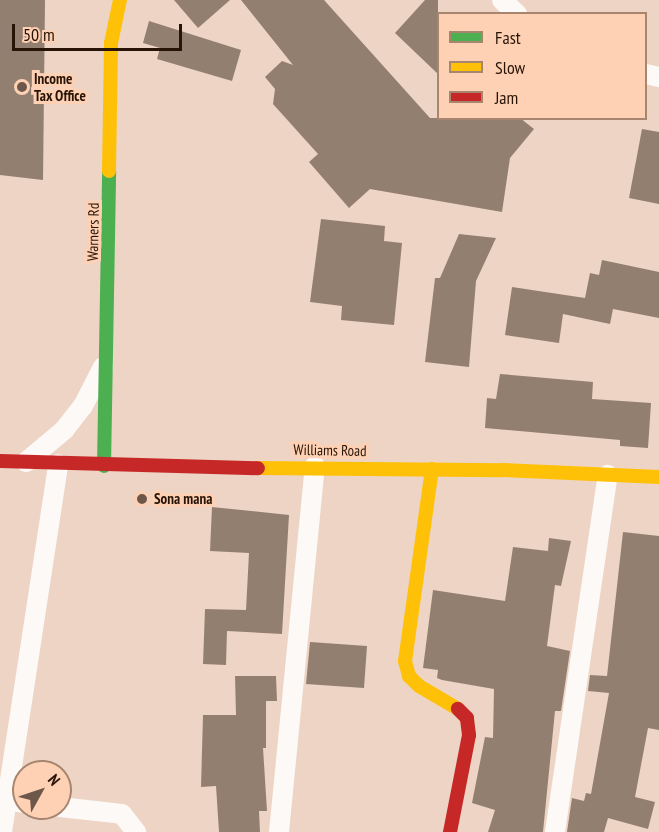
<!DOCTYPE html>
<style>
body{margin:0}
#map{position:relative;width:659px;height:832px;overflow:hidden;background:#edd4c5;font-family:"PT Sans Narrow",sans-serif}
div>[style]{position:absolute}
.building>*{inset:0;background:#937f70}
.street>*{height:20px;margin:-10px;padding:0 10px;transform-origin:10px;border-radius:10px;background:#fcf9f6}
.fast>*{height:14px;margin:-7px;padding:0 7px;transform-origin:7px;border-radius:7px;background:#4caf50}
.slow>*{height:14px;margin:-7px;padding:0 7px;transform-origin:7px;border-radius:7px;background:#ffc107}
.jam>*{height:14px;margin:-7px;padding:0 7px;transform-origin:7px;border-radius:7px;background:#c62828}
.dots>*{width:16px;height:16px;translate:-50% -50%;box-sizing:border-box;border:3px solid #fed1b4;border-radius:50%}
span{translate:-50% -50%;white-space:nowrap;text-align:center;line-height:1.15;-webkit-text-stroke:6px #fed1b4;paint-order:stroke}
.poi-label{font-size:15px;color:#281407;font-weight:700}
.left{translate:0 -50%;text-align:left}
.street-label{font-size:15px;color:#281407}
.legend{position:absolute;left:437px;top:12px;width:210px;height:108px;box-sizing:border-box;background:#fed1b4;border:2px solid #a8856f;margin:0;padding:8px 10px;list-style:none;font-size:18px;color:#281407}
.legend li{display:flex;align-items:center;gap:12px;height:30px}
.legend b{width:30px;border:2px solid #a8856f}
.north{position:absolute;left:12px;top:760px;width:60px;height:60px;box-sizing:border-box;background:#fed1b4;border:2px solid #a8856f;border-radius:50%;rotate:50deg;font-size:16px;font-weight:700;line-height:24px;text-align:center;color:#281407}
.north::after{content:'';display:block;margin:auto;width:21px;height:27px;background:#6d574a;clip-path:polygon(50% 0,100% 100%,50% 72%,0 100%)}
.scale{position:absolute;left:12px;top:24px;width:170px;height:27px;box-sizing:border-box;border:3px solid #281407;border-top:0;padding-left:8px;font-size:18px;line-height:21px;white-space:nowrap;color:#281407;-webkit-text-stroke:4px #fed1b4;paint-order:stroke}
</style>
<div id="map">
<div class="building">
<div style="clip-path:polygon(0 0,45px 0,43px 180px,0 175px)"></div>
<div style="clip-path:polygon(174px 0,230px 0,198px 28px)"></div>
<div style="clip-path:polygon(241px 0,324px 0,430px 118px,520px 118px,534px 129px,510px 158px,502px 212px,370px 189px,349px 208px,309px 162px,318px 154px,273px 104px,275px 89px,265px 77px,282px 61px,293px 65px)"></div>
<div style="clip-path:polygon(425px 0,438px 0,438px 74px,395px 33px)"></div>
<div style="clip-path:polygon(149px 21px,241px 50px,232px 81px,157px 59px,160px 48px,143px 43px)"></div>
<div style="clip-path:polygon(642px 129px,659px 132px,659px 204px,629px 198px)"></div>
<div style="clip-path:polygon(321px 219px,385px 226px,384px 241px,402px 243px,394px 325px,341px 320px,342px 306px,310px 302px)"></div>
<div style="clip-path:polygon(459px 234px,496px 238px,476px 281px,469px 367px,425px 362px,435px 278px,440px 278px)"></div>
<div style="clip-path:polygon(602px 260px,659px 272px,659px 318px,613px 309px,610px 324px,563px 314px,559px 343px,505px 335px,512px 287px,585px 298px,590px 273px,599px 275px)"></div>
<div style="clip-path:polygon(500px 374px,593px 382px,592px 399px,651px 403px,648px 448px,620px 446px,620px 440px,485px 428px,487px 398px,496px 399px)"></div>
<div style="clip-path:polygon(212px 507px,289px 515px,282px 634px,227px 631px,226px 665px,203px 664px,205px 609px,246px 610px,249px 553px,210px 551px)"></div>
<div style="clip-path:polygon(623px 532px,659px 536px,659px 730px,648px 728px,635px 797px,655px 802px,648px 829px,608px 818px,604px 832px,567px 832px,572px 798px,584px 801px,586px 793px,591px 794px,609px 693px,588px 691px,590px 675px,607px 676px)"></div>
<div style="clip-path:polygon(549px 538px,571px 541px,561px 586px,555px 585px,547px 646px,570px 651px,561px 711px,555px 711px,543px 832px,488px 832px,495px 810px,472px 803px,485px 737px,493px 738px,494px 689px,442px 680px,437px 678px,438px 670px,423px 668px,433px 590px,505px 601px,513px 547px,548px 551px)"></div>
<div style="clip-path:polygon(310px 642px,367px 646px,364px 688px,306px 684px)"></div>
<div style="clip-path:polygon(235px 676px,276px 676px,277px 701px,266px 701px,266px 748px,263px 748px,267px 811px,259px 811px,260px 832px,219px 832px,216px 786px,201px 787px,203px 715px,236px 715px)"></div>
</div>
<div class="street">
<div style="left:502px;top:0;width:21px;rotate:43deg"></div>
<div style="left:646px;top:74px;width:13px;rotate:13deg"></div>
<div style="left:26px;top:462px;width:50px;rotate:-40.1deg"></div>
<div style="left:64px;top:430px;width:31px;rotate:-52deg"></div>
<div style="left:83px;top:406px;width:44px;rotate:-62.9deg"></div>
<div style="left:5px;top:800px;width:19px;rotate:9deg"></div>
<div style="left:60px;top:807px;width:62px;rotate:6.4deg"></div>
<div style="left:122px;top:814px;width:23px;rotate:52deg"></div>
<div style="left:2px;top:832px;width:372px;rotate:-81.3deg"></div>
<div style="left:279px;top:832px;width:368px;rotate:-84.4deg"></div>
<div style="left:555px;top:832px;width:361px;rotate:-81.6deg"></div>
</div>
<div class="fast">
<div style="left:104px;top:466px;width:295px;rotate:-89deg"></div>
</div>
<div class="slow">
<div style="left:109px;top:171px;width:128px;rotate:-89.1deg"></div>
<div style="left:111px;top:43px;width:44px;rotate:-78.2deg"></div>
<div style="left:258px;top:468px;width:244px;rotate:0.5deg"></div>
<div style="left:502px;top:470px;width:157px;rotate:2.6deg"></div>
<div style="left:432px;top:469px;width:194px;rotate:98deg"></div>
<div style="left:405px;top:661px;width:16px;rotate:75deg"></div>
<div style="left:409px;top:676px;width:14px;rotate:45deg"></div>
<div style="left:419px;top:686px;width:45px;rotate:30.5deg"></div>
</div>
<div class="jam">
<div style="left:0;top:461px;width:258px;rotate:1.6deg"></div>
<div style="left:450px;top:832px;width:99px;rotate:-78.9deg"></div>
<div style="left:469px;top:735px;width:17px;rotate:-97deg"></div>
<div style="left:467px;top:718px;width:13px;rotate:-135deg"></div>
</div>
<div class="dots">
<div style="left:22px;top:87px;background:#6d574a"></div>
<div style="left:142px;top:499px;background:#6d574a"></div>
</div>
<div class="poi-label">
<span class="left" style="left:34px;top:87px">Income<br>Tax Office</span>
<span class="left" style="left:154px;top:499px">Sona mana</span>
</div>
<div class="street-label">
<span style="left:93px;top:232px;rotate:-89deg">Warners Rd</span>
<span style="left:330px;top:450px;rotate:1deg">Williams Road</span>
</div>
<ul class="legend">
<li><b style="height:8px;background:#4caf50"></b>Fast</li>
<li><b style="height:8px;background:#ffc107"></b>Slow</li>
<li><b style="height:8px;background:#c62828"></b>Jam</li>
</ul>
<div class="north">N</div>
<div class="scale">50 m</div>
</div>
